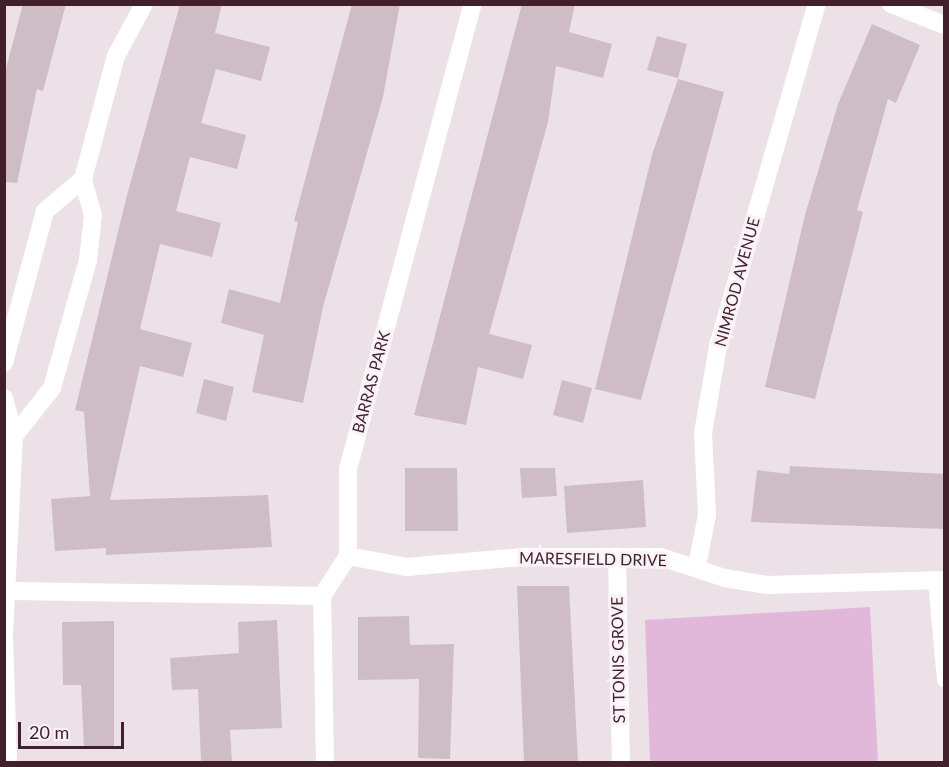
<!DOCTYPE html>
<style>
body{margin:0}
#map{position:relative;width:949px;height:767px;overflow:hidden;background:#ede1e8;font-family:Lato,sans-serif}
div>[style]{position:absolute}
.green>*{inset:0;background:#e1b7da}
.building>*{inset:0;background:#cfbdc6}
.lane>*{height:15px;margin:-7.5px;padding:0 7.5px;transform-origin:7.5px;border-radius:7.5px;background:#fff}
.street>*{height:18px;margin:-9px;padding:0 9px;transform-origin:9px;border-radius:9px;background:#fff}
span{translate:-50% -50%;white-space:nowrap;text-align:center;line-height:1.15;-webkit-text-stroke:6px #f9f2f7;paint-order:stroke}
.street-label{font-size:16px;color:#411f2b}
.frame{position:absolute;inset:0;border:6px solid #411f2b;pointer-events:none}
.scale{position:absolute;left:18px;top:722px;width:106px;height:27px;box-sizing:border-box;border:3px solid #411f2b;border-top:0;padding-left:8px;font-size:18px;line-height:21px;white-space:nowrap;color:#411f2b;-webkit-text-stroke:4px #f9f2f7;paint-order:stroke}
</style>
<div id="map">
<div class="green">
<div style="clip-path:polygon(870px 607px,878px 762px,650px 762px,645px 620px)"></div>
</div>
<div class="building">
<div style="clip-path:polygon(23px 4px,66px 4px,43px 91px,37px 89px,17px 183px,4px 182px,4px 76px)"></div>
<div style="clip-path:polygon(180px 4px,222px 4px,215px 33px,270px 47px,261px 81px,216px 69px,201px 123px,246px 135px,237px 169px,190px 157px,176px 211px,221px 223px,212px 257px,160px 244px,140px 329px,192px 343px,183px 377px,140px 366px,110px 500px,268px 495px,272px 547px,106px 555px,106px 548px,55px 551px,51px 499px,90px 496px,84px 412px,75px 410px,126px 199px)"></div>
<div style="clip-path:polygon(352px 4px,400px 4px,383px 97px,323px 307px,303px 403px,252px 392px,264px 335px,221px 323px,229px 289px,280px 303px,298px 222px,294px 221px)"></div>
<div style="clip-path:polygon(522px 4px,575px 4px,569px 32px,612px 44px,603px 78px,556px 66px,548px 122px,489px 334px,532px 345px,523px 379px,478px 367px,466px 425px,414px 415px)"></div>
<div style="clip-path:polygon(872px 24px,920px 45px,896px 103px,888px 99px,857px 210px,863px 212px,815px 399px,765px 387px,805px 215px,838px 104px)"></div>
<div style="clip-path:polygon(657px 36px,687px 44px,678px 78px,647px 70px)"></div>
<div style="clip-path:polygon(678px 79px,724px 92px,641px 400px,595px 389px,652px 155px)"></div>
<div style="clip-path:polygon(204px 379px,234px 387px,226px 421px,196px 413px)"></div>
<div style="clip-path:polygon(562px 380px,592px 388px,583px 423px,553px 415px)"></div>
<div style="clip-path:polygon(790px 466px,945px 474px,945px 529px,751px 522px,757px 470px,789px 474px)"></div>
<div style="clip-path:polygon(405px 468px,457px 468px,458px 531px,405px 531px)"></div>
<div style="clip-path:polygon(520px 468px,555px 468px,557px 496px,522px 498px)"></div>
<div style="clip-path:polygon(643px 480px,646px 527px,567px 533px,564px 486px)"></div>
<div style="clip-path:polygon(517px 586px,569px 586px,578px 762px,524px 762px)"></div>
<div style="clip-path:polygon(409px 616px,410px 645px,454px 644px,450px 759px,418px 758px,419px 679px,358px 680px,358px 617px)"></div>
<div style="clip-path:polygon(277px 620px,282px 728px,230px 730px,232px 762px,201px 762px,198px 689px,172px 690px,170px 658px,239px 653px,238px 622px)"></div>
<div style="clip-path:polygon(114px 621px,114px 746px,84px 748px,81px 685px,63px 685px,62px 622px)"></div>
</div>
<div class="lane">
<div style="left:935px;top:581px;width:99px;rotate:84.8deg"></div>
</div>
<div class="street">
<div style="left:891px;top:4px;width:57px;rotate:21.6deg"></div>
<div style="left:4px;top:363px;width:157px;rotate:-74.9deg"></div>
<div style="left:45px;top:211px;width:50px;rotate:-40.1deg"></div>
<div style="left:4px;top:398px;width:39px;rotate:75deg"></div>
<div style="left:14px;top:436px;width:195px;rotate:92.9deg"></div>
<div style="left:14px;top:436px;width:61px;rotate:-51.6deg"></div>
<div style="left:52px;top:388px;width:133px;rotate:-74.3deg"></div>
<div style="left:88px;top:260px;width:45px;rotate:-83.7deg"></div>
<div style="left:93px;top:215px;width:37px;rotate:-106deg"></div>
<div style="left:83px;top:179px;width:127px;rotate:-75deg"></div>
<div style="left:116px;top:56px;width:59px;rotate:-61.7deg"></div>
<div style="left:348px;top:556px;width:59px;rotate:10.7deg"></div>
<div style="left:406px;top:567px;width:117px;rotate:-4.9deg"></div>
<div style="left:523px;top:557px;width:138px"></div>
<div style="left:661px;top:557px;width:67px;rotate:18.2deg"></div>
<div style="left:725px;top:578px;width:43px;rotate:9.5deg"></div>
<div style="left:767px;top:585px;width:177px;rotate:-1.6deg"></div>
<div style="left:617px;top:557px;width:205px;rotate:88.9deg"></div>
<div style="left:697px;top:566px;width:52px;rotate:-78.9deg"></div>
<div style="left:707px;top:515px;width:82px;rotate:-92.8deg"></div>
<div style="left:703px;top:433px;width:88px;rotate:-80.2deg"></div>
<div style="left:718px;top:346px;width:356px;rotate:-73.9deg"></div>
<div style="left:10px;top:591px;width:312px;rotate:0.9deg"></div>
<div style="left:4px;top:635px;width:127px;rotate:88.2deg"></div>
<div style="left:325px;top:762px;width:166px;rotate:-91deg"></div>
<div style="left:322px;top:596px;width:48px;rotate:-57deg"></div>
<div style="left:348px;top:556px;width:87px;rotate:-90deg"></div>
<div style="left:348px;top:469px;width:482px;rotate:-75deg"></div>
</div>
<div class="street-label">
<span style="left:737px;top:282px;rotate:-75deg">NIMROD AVENUE</span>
<span style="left:371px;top:382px;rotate:-75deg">BARRAS PARK</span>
<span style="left:593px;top:559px;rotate:1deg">MARESFIELD DRIVE</span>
<span style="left:618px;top:660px;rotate:-91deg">ST TONIS GROVE</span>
</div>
<div class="frame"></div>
<div class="scale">20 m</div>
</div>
